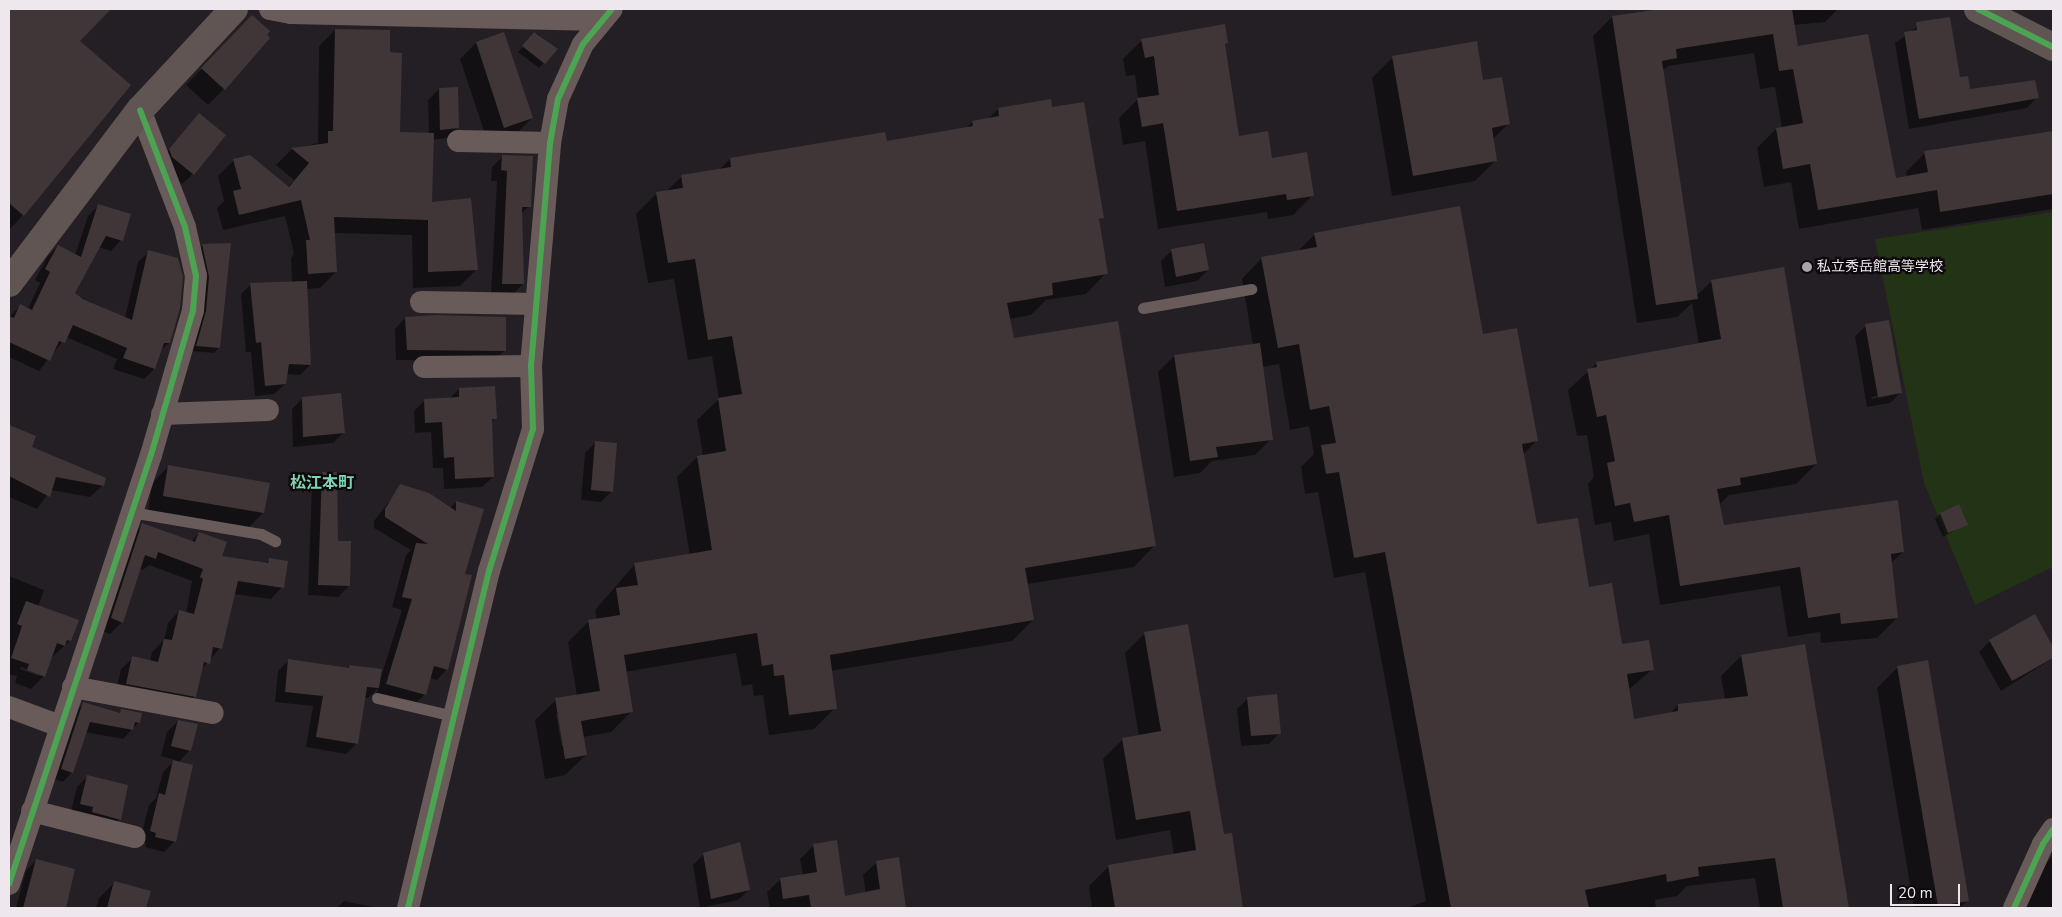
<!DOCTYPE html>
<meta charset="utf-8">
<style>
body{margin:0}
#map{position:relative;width:2062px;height:917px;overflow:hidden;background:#241f24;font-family:"Nunito Sans","Noto Sans JP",sans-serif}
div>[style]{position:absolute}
.green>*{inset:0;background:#233316}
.shadow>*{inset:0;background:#0007}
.building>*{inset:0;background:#403638}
.lane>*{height:11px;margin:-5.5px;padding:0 5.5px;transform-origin:5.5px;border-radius:5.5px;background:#685b59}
.street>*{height:22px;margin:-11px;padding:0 11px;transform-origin:11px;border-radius:11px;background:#685b59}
.secondary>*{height:28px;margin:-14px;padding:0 14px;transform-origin:14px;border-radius:14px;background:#605553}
.cycleway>*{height:6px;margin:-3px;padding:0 3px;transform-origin:3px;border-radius:3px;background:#4ca352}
.dots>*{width:14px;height:14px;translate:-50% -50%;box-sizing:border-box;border:2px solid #0c080c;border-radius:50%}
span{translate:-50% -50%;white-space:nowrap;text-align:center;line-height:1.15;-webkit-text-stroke:4.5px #0c080c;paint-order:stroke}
.poi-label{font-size:14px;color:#eee7ee}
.left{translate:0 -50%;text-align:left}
.quarter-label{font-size:16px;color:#7dd4b1;font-weight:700}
.frame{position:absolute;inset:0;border:10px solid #eee7ee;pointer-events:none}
.scale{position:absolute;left:1890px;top:884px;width:70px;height:22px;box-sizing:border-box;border:2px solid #eee7ee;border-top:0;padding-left:6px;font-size:15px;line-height:18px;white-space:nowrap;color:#eee7ee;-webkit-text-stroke:4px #0c080c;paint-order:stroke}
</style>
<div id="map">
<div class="green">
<div style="clip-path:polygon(2053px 212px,2053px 567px,1975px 605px,1924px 483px,1875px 239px)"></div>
</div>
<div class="shadow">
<div style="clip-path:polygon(9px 9px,109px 9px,79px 42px,23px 215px,9px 230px)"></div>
<div style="clip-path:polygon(1670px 9px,1838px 9px,1825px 22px,1793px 25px,1797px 47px,1895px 179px,1907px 177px,1906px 172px,1925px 153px,2053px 132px,2053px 209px,1922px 230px,1918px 208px,1799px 229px,1791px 182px,1764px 187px,1757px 148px,1776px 129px,1782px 128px,1775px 87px,1760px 89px,1754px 53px,1668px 66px,1662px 71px,1696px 296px,1712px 281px,1816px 464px,1796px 484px,1729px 495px,1720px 504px,1723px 526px,1903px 552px,1891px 563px,1897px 618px,1877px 638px,1821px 643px,1820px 632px,1788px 637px,1780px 586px,1660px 605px,1649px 534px,1614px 541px,1611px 522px,1595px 525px,1588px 484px,1594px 477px,1587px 435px,1577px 436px,1568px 390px,1597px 363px,1699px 344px,1692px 303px,1677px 317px,1637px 323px,1593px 36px,1612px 17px)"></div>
<div style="clip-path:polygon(252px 17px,224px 89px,208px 105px,186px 85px)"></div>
<div style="clip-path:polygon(1917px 27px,1969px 91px,2037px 97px,2027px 108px,1909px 129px,1895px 43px)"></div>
<div style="clip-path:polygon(335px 30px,389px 54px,399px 134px,429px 134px,428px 100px,439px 89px,458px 127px,447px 138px,432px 140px,431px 203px,476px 270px,460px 286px,413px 288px,412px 235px,334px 233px,336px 272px,320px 288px,306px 289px,310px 365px,300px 375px,286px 374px,285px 384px,274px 394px,255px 396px,251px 352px,246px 352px,241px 294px,251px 284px,292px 283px,291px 258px,294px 254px,285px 216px,223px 230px,217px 208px,224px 201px,218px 176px,234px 160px,288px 187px,294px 180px,276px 165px,292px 149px,318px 143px,319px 46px)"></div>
<div style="clip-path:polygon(537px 33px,556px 49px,539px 68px,518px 52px)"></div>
<div style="clip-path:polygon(1142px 40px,1227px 43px,1224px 46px,1238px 137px,1271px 159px,1312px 196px,1293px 215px,1268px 219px,1267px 212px,1158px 229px,1145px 141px,1123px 145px,1119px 118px,1138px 99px,1135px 75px,1126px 76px,1123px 59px)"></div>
<div style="clip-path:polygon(476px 43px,532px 118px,516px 134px,488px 143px,460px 59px)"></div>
<div style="clip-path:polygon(1393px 57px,1482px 82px,1508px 124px,1492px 140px,1496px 160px,1475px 181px,1392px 196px,1372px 78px)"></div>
<div style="clip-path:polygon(evenodd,1050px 101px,1102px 217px,1098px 222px,1106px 273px,1086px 294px,1046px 300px,1031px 315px,1009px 319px,1013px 339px,1154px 546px,1134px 567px,1027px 584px,1033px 620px,1012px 641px,830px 671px,835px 708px,814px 729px,769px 735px,763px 695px,754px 696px,752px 684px,742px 686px,736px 653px,625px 672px,632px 711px,611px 732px,583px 737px,586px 755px,565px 775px,545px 779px,535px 720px,556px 700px,577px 696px,568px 642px,589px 621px,597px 620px,595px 610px,635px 564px,690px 556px,677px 477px,697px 457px,703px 456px,697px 420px,719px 399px,712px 356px,688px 360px,674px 279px,648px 283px,636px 214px,657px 193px,666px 192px,682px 176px,719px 170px,730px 159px,886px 142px,965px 129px,972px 122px,988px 119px,998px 109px,1050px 101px,556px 714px,559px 714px,564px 746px,562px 746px,556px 714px)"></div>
<div style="clip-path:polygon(199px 114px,193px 174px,182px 184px,162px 168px,159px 161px)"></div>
<div style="clip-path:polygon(503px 156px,529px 206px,521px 214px,523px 284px,512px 295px,491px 295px,497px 181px,491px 181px,492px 167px)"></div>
<div style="clip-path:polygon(99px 205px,121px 240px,111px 251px,98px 247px,74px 294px,125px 318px,138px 262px,149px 252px,169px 343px,160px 351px,154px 369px,144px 379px,113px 369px,117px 359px,66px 337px,39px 371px,9px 357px,10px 316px,20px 306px,28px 309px,40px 283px,35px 280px,47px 257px,58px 246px,75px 255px,88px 216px)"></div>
<div style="clip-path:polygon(1315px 234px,1482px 335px,1536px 441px,1523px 455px,1536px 526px,1588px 588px,1621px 646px,1653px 669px,1628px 690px,1633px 721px,1670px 714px,1678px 705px,1725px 700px,1721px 676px,1741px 656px,1804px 645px,1848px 908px,1760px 908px,1755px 878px,1687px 886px,1677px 896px,1655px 900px,1656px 908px,1407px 908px,1426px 901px,1365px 572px,1334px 578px,1318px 492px,1305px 494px,1301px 467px,1314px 454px,1309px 426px,1290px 430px,1279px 364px,1262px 367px,1271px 439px,1255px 455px,1212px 461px,1200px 473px,1174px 477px,1158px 372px,1174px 356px,1253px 345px,1242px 279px,1262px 258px,1297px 252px)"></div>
<div style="clip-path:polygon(230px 244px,219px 348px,214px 353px,192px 351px,198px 250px,203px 245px)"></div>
<div style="clip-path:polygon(1171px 251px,1208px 270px,1197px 281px,1165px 287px,1161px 261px)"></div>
<div style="clip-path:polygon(405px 318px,505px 350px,494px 361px,396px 360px,395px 329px)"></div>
<div style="clip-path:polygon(evenodd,1866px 326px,1901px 392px,1890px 403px,1867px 407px,1855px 336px,1866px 326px,1890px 393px,1890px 396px,1872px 399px,1871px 397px,1890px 393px)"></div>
<div style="clip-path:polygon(459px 389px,495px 418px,491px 422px,493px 477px,482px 487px,444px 489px,443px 468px,433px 468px,431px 432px,415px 433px,414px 411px,425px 400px,450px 398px)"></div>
<div style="clip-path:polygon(303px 398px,344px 432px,333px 443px,293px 447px,292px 409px)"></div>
<div style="clip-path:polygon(9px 427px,34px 437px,30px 448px,103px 485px,90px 497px,51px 490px,37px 509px,9px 497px)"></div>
<div style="clip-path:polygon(596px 442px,612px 491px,601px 502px,581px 500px,585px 453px)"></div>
<div style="clip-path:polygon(168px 467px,263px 513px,247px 529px,148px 512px,152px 483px)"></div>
<div style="clip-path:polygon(322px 473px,349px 586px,338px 597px,308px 595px,312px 484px)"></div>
<div style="clip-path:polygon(401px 486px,450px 508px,456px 502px,463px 575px,447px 669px,437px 680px,429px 678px,425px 694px,414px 705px,376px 695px,378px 688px,368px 698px,364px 698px,357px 743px,346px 754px,306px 747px,313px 706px,275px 702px,278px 671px,289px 660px,346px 669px,349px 666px,380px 680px,402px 610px,392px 607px,406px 555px,411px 550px,374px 528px,374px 521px)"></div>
<div style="clip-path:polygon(1940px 514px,1966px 524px,1943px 537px,1935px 519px)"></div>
<div style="clip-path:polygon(143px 524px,191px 542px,199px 533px,220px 557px,265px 564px,270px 559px,282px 587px,271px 599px,234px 594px,220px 648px,201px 670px,195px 696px,184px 708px,115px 695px,121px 669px,133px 658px,150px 661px,152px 652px,164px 640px,168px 623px,179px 611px,186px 613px,192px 581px,149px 565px,143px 570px,139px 568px,122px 622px,110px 634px,100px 630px,131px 536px)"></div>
<div style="clip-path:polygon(evenodd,9px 576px,44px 590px,38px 607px,70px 641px,51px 658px,44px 676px,31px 689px,15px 683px,17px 676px,9px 674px,9px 576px,21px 667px,39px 673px,39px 676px,20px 669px,21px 667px)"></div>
<div style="clip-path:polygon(2034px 616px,2053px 650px,2053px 658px,2001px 691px,1979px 652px,1990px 641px)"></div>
<div style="clip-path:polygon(1145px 633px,1223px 836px,1230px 835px,1241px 908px,1092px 908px,1089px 886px,1109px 866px,1174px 855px,1170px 830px,1116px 840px,1103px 759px,1123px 739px,1139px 736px,1125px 653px)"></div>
<div style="clip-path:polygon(1898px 667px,1968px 900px,1960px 908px,1914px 908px,1877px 688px)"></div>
<div style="clip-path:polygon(1248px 698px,1279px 733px,1269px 744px,1241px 746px,1237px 709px)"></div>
<div style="clip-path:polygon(83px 704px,118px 714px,121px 711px,139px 722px,123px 739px,85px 732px,72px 772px,63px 782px,52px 778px,74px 713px)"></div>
<div style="clip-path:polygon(178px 721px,190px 750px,178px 763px,175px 841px,164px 852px,145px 847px,146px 843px,140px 841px,149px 805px,156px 798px,163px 772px,175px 760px,161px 756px,167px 732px)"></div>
<div style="clip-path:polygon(88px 776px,120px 819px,109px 830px,70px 815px,77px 787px)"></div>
<div style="clip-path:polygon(814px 845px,844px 898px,866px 894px,863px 875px,877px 862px,898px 859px,905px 908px,770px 908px,767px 892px,781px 879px,803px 875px,800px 859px)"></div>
<div style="clip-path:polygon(704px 854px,749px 890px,738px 900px,700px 908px,693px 865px)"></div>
<div style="clip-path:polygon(2053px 856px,2053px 908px,2024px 908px,2043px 865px)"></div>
<div style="clip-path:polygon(36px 860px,74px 870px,64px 908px,16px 908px,26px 871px)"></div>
<div style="clip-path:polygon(114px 883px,149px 892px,145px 908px,96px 908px,99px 898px)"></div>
<div style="clip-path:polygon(344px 901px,377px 908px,337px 908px)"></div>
</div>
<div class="building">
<div style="clip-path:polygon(9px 9px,111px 9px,80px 41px,131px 85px,24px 216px,9px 203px)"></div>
<div style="clip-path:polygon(1661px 9px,1792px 9px,1798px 46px,1868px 34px,1896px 178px,1928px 172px,1924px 151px,2053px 131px,2053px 194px,1940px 212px,1937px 190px,1818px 210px,1810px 164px,1783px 169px,1776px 128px,1803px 123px,1793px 69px,1779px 71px,1773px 34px,1676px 49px,1677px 58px,1662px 61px,1698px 299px,1656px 305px,1612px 16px)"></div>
<div style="clip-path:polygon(252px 15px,270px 31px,267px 35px,270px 38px,225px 90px,201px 68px)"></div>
<div style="clip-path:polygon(1950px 17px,1960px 77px,1968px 76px,1970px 89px,2035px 80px,2039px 98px,1919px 119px,1904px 32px,1917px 30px,1916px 22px)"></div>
<div style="clip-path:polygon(1225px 24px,1228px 43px,1225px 44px,1239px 136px,1268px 131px,1272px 158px,1307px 152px,1314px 196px,1287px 200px,1286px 194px,1177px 211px,1163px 123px,1142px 127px,1137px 98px,1159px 95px,1154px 56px,1145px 58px,1141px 39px)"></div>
<div style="clip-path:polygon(335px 29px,390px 30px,390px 52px,402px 53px,400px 132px,434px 133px,432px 202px,471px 198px,478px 270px,428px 272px,428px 220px,334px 217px,337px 272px,308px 274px,306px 240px,310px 240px,301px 200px,239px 215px,233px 191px,241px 189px,233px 159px,250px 155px,289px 187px,309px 163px,291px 148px,328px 143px,328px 131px,333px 131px)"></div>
<div style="clip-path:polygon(504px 32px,533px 118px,504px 128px,476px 42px)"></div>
<div style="clip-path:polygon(534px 32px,558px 49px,545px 64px,522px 46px)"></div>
<div style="clip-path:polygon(1477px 41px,1483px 80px,1502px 77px,1510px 124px,1492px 128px,1497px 161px,1413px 176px,1392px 56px)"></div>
<div style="clip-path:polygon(458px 87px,459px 128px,440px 130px,439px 88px)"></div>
<div style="clip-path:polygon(1051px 99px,1052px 107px,1084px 102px,1104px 218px,1099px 219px,1108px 274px,1052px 283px,1053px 295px,1007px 303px,1014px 338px,1118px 321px,1156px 546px,1025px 568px,1034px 620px,830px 655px,837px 709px,789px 715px,784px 675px,774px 676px,773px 664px,762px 666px,757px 633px,624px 655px,633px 712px,581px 721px,587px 755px,565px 759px,555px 698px,600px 691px,588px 620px,620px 615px,616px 588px,638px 585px,634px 563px,712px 550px,697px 456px,726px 451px,718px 398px,742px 394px,732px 336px,708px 340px,695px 259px,668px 263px,656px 192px,683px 188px,681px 175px,731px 167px,730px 158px,885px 132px,887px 141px,973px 126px,972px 121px,999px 116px,998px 108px)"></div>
<div style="clip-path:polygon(199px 113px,226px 135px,194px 175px,172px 157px,169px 149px)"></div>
<div style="clip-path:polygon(502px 155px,533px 156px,531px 207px,522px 207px,524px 284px,502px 284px,507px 171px,501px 170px)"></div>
<div style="clip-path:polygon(98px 204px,131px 214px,123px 241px,106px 236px,75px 293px,83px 299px,132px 320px,148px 250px,178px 258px,183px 277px,180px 308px,170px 343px,164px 343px,155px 369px,123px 358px,127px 348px,73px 325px,65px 343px,59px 341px,50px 361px,9px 342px,9px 316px,14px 318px,20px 304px,32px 310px,50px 272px,45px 269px,58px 245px,81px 257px)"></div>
<div style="clip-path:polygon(1460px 206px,1483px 334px,1517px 328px,1538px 441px,1522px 444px,1537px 524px,1578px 518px,1589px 587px,1612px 583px,1622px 644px,1649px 640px,1654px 670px,1627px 674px,1634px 719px,1678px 711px,1678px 704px,1748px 696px,1741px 655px,1805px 644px,1849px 908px,1783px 908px,1775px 858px,1698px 867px,1699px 876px,1667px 882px,1666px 874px,1585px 890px,1589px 908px,1451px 908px,1385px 552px,1354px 558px,1339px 472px,1326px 474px,1321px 445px,1336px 443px,1329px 406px,1310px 410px,1299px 344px,1278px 348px,1261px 257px,1317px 247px,1314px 233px)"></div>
<div style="clip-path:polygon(231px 243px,220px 348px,196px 346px,206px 311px,209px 277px,202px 244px)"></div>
<div style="clip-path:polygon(1204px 243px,1209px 270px,1176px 277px,1171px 249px)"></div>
<div style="clip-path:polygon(1784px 267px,1817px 464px,1740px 478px,1741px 485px,1717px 489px,1724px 525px,1898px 500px,1904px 552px,1891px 554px,1898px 618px,1841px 624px,1840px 613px,1808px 618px,1800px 567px,1680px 586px,1669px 515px,1634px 522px,1630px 503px,1615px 506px,1607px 463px,1615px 461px,1606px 415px,1597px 417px,1587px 369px,1597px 367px,1596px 362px,1721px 339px,1711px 280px)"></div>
<div style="clip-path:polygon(307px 281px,311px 365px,289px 364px,286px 384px,265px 386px,261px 342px,256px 343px,250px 283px)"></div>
<div style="clip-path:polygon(436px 315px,506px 317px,506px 351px,407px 350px,405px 317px)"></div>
<div style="clip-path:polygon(1889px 320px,1902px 393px,1878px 397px,1865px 324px)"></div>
<div style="clip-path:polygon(1260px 343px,1273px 440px,1216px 447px,1218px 457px,1190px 461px,1174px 355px)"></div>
<div style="clip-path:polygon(495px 386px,497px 419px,492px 419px,494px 477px,455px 479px,454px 457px,444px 458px,442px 422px,425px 423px,424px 399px,459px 397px,459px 388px)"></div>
<div style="clip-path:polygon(341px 393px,345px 433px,303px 437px,302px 397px)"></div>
<div style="clip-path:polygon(9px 425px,36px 436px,32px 447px,106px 478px,104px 486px,56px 477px,50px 497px,9px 476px)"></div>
<div style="clip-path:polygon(595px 441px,617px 443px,613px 492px,591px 490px)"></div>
<div style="clip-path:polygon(168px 465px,270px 483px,264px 513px,163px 496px)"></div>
<div style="clip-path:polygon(322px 472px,337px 472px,338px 541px,351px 541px,350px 586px,318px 585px)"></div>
<div style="clip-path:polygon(400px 484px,429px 493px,456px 511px,456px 501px,484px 509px,465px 574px,472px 575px,448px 670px,434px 666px,426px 695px,386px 684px,412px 599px,402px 597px,416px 543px,428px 544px,385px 517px,385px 509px)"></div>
<div style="clip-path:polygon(1959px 504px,1968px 525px,1948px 533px,1940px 513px)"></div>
<div style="clip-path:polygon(142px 523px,195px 542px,199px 532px,227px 542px,222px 556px,268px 563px,269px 558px,288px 561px,284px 588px,238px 581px,222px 649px,213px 647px,210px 664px,204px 662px,196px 697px,126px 684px,132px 656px,158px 662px,164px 639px,172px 640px,179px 610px,194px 614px,203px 579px,200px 577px,203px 569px,158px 552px,156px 559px,145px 555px,123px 623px,111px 618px)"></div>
<div style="clip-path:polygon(26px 601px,79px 620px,71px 641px,67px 640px,65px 646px,57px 643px,45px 677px,27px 670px,29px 664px,11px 658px,22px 626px,17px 624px)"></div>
<div style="clip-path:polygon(2035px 614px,2053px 647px,2053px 658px,2012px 681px,1989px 640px)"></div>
<div style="clip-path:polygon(1188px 624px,1224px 834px,1232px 833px,1243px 908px,1115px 908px,1108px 865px,1196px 850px,1190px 811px,1136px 820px,1122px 738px,1161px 731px,1144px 632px)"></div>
<div style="clip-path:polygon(288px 659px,349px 668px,349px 665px,382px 669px,379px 688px,367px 687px,358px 744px,316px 737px,323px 696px,285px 692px)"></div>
<div style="clip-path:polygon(1928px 660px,1969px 901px,1938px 906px,1897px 666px)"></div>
<div style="clip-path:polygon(1277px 694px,1281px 734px,1251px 736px,1247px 697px)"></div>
<div style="clip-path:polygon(83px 702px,120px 713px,121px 709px,142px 713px,140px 723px,135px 722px,133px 730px,90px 722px,73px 773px,61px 769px)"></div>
<div style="clip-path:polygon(178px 720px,198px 724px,191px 751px,171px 746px)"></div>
<div style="clip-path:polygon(173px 760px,193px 765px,176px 842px,155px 837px,156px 833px,150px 831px,159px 793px,165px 795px)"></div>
<div style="clip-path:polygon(87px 775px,128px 785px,121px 820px,92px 812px,93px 807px,80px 804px)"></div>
<div style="clip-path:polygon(837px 840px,845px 896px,880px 889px,876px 861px,899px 857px,906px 908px,811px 908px,809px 895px,783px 899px,780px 878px,817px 872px,813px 844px)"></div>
<div style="clip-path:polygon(740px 842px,750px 890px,711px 899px,703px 853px)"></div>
<div style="clip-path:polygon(36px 859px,75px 869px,66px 908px,23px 908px)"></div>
<div style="clip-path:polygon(114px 881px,151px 891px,146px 908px,107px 908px)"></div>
</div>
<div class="lane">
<div style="left:1143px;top:308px;width:110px;rotate:-10deg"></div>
<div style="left:131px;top:512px;width:132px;rotate:9.6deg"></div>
<div style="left:261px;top:534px;width:16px;rotate:27deg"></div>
<div style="left:377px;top:698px;width:79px;rotate:13.2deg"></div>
</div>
<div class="street">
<div style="left:270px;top:9px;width:21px;rotate:11deg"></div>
<div style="left:291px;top:13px;width:310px;rotate:1.3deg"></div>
<div style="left:458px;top:141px;width:92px;rotate:1.2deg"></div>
<div style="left:421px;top:302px;width:115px;rotate:1deg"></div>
<div style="left:424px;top:367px;width:107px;rotate:-0.5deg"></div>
<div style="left:162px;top:414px;width:106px;rotate:-2.2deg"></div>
<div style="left:73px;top:687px;width:142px;rotate:10.5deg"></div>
<div style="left:9px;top:707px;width:54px;rotate:20.4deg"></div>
<div style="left:32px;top:811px;width:106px;rotate:14.2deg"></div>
<div style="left:9px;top:884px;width:452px;rotate:-71.7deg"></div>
<div style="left:151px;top:455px;width:151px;rotate:-73.8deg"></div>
<div style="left:193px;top:310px;width:34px;rotate:-85deg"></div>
<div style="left:196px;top:276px;width:50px;rotate:-102.7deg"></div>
<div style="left:185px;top:227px;width:125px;rotate:-111deg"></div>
<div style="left:408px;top:908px;width:347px;rotate:-76.5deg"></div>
<div style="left:489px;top:571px;width:149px;rotate:-72.8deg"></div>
<div style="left:533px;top:429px;width:63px;rotate:-91.8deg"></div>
<div style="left:531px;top:366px;width:224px;rotate:-85.1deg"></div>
<div style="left:550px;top:143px;width:45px;rotate:-79.7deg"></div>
<div style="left:558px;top:99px;width:60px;rotate:-65.6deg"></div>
<div style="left:583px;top:44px;width:45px;rotate:-50.4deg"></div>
<div style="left:2014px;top:908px;width:70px;rotate:-65.6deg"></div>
<div style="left:2043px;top:844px;width:18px;rotate:-56deg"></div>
</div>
<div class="secondary">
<div style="left:1978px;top:9px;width:84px;rotate:26.9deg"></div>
<div style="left:9px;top:283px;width:217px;rotate:-52.9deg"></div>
<div style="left:140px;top:110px;width:138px;rotate:-47.1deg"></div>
</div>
<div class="cycleway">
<div style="left:1978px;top:9px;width:84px;rotate:26.9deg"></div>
<div style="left:9px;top:884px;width:452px;rotate:-71.7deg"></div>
<div style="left:151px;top:455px;width:151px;rotate:-73.8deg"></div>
<div style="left:193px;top:310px;width:34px;rotate:-85deg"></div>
<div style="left:196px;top:276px;width:50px;rotate:-102.7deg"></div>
<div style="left:185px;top:227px;width:125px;rotate:-111deg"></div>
<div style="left:408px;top:908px;width:347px;rotate:-76.5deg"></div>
<div style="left:489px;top:571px;width:149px;rotate:-72.8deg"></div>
<div style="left:533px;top:429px;width:63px;rotate:-91.8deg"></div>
<div style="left:531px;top:366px;width:224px;rotate:-85.1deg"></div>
<div style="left:550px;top:143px;width:45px;rotate:-79.7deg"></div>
<div style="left:558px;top:99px;width:60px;rotate:-65.6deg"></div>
<div style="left:583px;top:44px;width:45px;rotate:-50.4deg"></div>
<div style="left:2014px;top:908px;width:70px;rotate:-65.6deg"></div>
<div style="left:2043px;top:844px;width:18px;rotate:-56deg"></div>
</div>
<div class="dots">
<div style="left:1807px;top:267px;background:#a7a1a7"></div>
</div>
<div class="poi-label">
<span class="left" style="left:1817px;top:267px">私立秀岳館高等学校</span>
</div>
<div class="quarter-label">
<span style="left:322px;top:483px">松江本町</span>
</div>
<div class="frame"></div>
<div class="scale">20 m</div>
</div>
